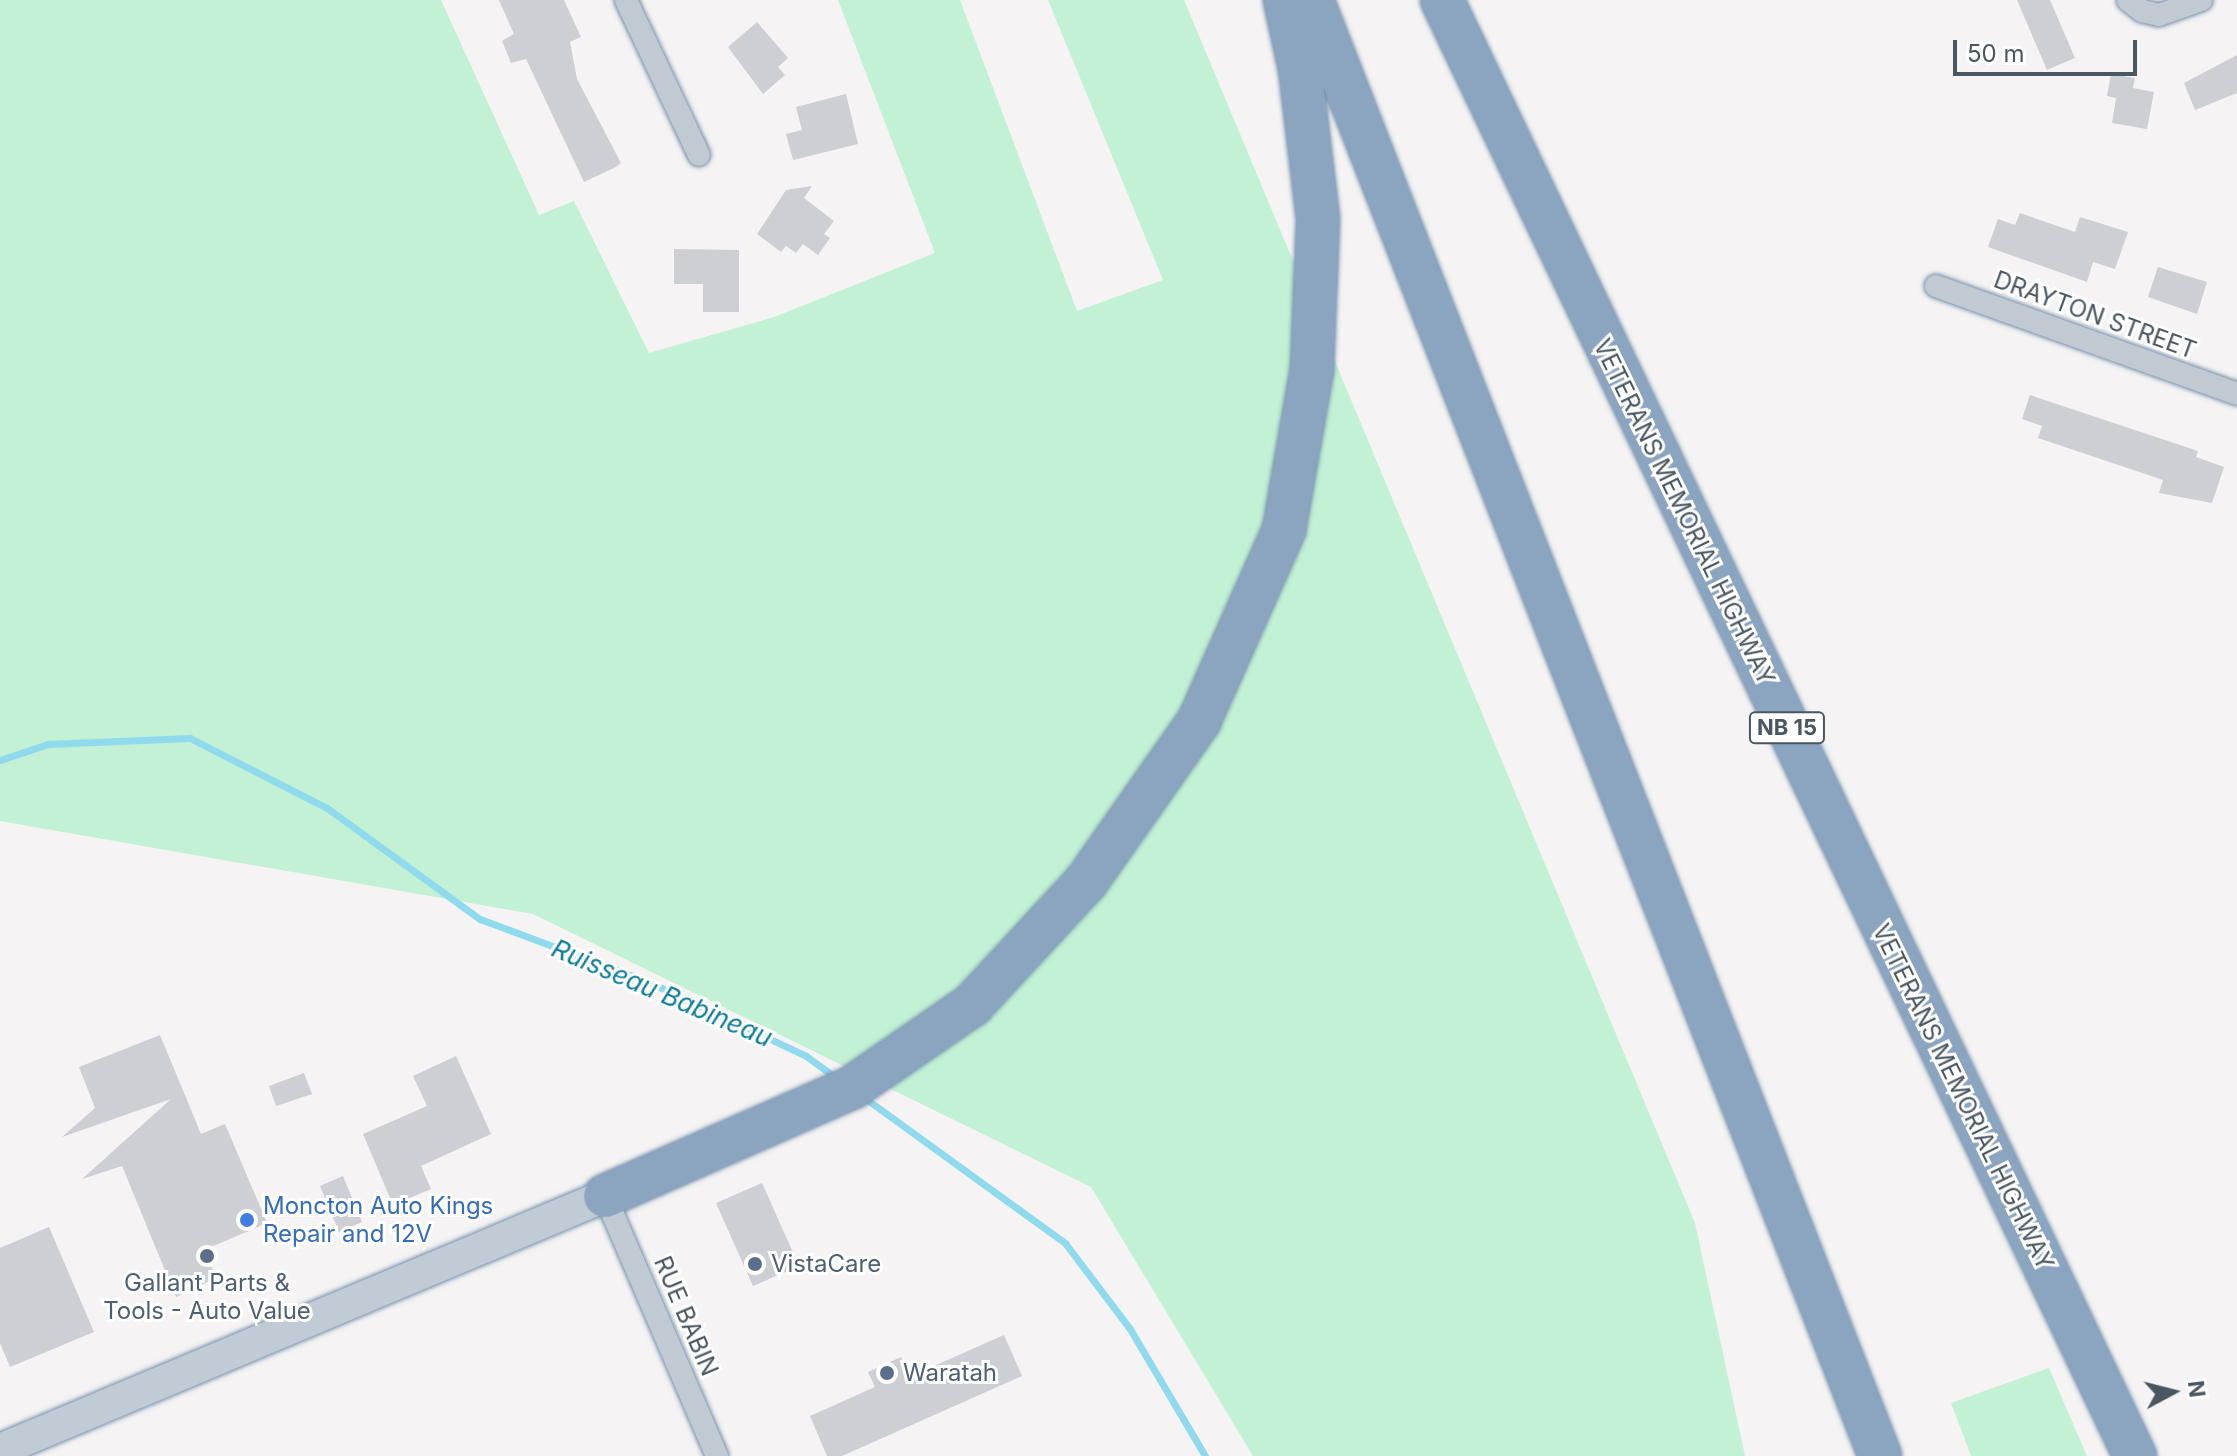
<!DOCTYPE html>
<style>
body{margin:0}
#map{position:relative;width:2237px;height:1456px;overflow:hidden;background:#f5f3f3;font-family:Inter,sans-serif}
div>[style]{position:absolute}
.green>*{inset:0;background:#c3f1d5}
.stream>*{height:7px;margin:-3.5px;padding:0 3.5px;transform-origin:3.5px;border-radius:3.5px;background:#90daee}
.building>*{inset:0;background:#cdcfd5}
.roads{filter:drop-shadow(0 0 2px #7690ad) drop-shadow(0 0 2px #7690ad)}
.minor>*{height:22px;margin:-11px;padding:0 11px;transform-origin:11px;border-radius:11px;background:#c1cad2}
.secondary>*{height:32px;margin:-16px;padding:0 16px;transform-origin:16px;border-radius:16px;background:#c1cbd6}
.motorway>*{height:42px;margin:-21px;padding:0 21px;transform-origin:21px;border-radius:21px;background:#8ba5c1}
.dots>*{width:22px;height:22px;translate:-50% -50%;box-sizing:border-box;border:4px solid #fff;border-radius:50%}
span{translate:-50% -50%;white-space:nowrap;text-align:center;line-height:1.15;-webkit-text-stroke:6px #fff;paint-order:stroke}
.shield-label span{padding:2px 6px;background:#fff;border:2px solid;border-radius:6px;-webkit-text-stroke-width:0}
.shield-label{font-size:22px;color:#4a5661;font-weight:700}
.street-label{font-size:24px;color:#4a5661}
.shop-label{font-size:24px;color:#366cbe}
.left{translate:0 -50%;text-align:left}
.service-label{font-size:24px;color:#4e5e75}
.water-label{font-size:26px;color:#0c7c9b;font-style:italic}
.north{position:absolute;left:2133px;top:1352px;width:80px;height:80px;-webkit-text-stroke:6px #fff;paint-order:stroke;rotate:83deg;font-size:22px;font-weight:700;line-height:32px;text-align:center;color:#4a5661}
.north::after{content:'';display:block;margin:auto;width:28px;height:36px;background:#4a5661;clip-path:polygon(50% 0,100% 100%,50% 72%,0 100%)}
.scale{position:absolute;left:1953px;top:40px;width:184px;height:36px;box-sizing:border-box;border:4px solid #4a5661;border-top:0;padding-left:10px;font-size:24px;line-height:28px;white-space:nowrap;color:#4a5661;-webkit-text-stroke:6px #fff;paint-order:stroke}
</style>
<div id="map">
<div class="green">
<div style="clip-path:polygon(0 0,441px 0,539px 215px,574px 201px,649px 353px,774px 317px,935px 253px,838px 0,960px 0,1077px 311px,1163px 280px,1048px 0,1184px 0,1695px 1223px,1745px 1456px,1253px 1456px,1091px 1187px,533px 914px,0 821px)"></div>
<div style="clip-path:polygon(2049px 1368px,2087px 1456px,1971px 1456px,1951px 1403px)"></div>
</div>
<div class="stream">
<div style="left:0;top:760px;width:51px;rotate:-18.4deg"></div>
<div style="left:48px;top:744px;width:142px;rotate:-2.4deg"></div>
<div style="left:190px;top:738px;width:154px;rotate:27.1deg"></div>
<div style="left:327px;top:808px;width:189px;rotate:36deg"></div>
<div style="left:480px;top:919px;width:180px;rotate:20.4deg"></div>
<div style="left:649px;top:982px;width:174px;rotate:25.2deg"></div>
<div style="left:806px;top:1056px;width:36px;rotate:36deg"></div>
<div style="left:862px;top:1096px;width:251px;rotate:35.9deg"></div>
<div style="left:1065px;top:1243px;width:108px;rotate:52.9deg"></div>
<div style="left:1130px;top:1329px;width:147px;rotate:59.4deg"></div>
</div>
<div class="building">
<div style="clip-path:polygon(499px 0,564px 0,581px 37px,570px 42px,577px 79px,621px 163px,616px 167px,584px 182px,526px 59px,511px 63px,502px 41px,514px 34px)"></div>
<div style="clip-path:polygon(2017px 0,2050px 0,2075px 58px,2047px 70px)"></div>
<div style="clip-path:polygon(757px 22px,788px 58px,778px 67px,785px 75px,763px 94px,728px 47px)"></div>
<div style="clip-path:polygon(2237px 55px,2237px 93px,2195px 110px,2184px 83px)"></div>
<div style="clip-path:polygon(2111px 74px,2135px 78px,2133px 88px,2154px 92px,2147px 129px,2112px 123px,2116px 98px,2107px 96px)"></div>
<div style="clip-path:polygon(846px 94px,858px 144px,793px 160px,786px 134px,802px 130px,796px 107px)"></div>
<div style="clip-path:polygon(812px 186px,804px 198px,834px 221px,824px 234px,830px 238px,818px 255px,803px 244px,796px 253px,786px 246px,781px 252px,757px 234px,786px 190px)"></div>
<div style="clip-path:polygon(2020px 213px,2075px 232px,2080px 217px,2128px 232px,2115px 269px,2093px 262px,2087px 282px,1988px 247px,1998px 219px,2015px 225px)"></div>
<div style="clip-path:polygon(674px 249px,739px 250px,739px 312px,703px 312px,703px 284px,674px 284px)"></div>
<div style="clip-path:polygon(2158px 267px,2207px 282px,2197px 314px,2148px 297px)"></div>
<div style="clip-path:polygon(2030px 395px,2198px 451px,2196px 457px,2224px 467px,2212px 503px,2159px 493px,2163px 480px,2038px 438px,2042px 426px,2022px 419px)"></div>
<div style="clip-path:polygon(160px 1035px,201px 1134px,225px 1124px,267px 1223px,204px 1250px,216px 1278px,176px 1297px,122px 1166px,82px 1179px,171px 1099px,62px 1137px,95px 1108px,79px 1067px)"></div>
<div style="clip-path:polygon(456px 1056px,491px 1134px,421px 1166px,431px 1189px,393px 1205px,363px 1134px,427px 1106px,413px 1076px)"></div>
<div style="clip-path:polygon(304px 1073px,312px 1094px,276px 1106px,269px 1086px)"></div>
<div style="clip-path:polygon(343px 1176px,362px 1222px,339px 1232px,320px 1186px)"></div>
<div style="clip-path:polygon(762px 1183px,799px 1266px,753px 1286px,716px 1203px)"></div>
<div style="clip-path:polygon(49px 1227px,94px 1332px,10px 1367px,0 1343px,0 1248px)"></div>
<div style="clip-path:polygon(1004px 1335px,1022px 1376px,842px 1456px,827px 1456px,810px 1416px,875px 1387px,868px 1372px,901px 1357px,909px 1377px)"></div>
</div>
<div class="roads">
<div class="minor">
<div style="left:626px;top:0;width:171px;rotate:64.8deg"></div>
<div style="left:2128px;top:0;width:18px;rotate:38deg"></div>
<div style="left:2142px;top:11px;width:17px;rotate:13deg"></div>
<div style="left:2159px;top:15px;width:45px;rotate:-19.7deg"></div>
<div style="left:1936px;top:286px;width:320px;rotate:19.7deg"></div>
<div style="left:605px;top:1196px;width:283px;rotate:66.7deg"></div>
</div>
<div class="secondary">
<div style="left:0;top:1450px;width:656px;rotate:-22.77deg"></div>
</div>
<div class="motorway">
<div style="left:1312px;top:0;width:1563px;rotate:68.69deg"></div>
<div style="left:1442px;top:0;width:1613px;rotate:64.55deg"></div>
<div style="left:605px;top:1196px;width:271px;rotate:-23.7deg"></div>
<div style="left:853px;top:1087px;width:145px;rotate:-34.6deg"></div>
<div style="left:972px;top:1005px;width:168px;rotate:-47.2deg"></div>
<div style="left:1086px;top:882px;width:197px;rotate:-54.9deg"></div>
<div style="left:1199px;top:721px;width:209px;rotate:-66deg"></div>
<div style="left:1284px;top:530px;width:162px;rotate:-80.1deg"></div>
<div style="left:1312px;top:370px;width:151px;rotate:-87.7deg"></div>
<div style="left:1318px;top:219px;width:151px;rotate:-96.8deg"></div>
<div style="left:1300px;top:69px;width:71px;rotate:-102.3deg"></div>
</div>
</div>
<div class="dots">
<div style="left:247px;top:1220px;background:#3f7fe0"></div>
<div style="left:207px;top:1256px;background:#5c6f8a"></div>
<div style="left:755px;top:1264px;background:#5c6f8a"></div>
<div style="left:887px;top:1373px;background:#5c6f8a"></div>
</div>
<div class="shield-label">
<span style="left:1787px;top:728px">NB 15</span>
</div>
<div class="street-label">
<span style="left:2095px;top:315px;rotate:20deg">DRAYTON STREET</span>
<span style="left:1684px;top:512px;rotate:64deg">VETERANS MEMORIAL HIGHWAY</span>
<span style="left:1963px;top:1097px;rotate:64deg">VETERANS MEMORIAL HIGHWAY</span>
<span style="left:686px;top:1316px;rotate:67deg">RUE BABIN</span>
</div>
<div class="shop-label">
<span class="left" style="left:263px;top:1220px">Moncton Auto Kings<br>Repair and 12V</span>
</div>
<div class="service-label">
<span class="left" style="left:771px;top:1264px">VistaCare</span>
<span style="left:207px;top:1297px">Gallant Parts &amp;<br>Tools - Auto Value</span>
<span class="left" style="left:903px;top:1373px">Waratah</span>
</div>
<div class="water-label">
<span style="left:662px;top:993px;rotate:23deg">Ruisseau Babineau</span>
</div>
<div class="north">N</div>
<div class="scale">50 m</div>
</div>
